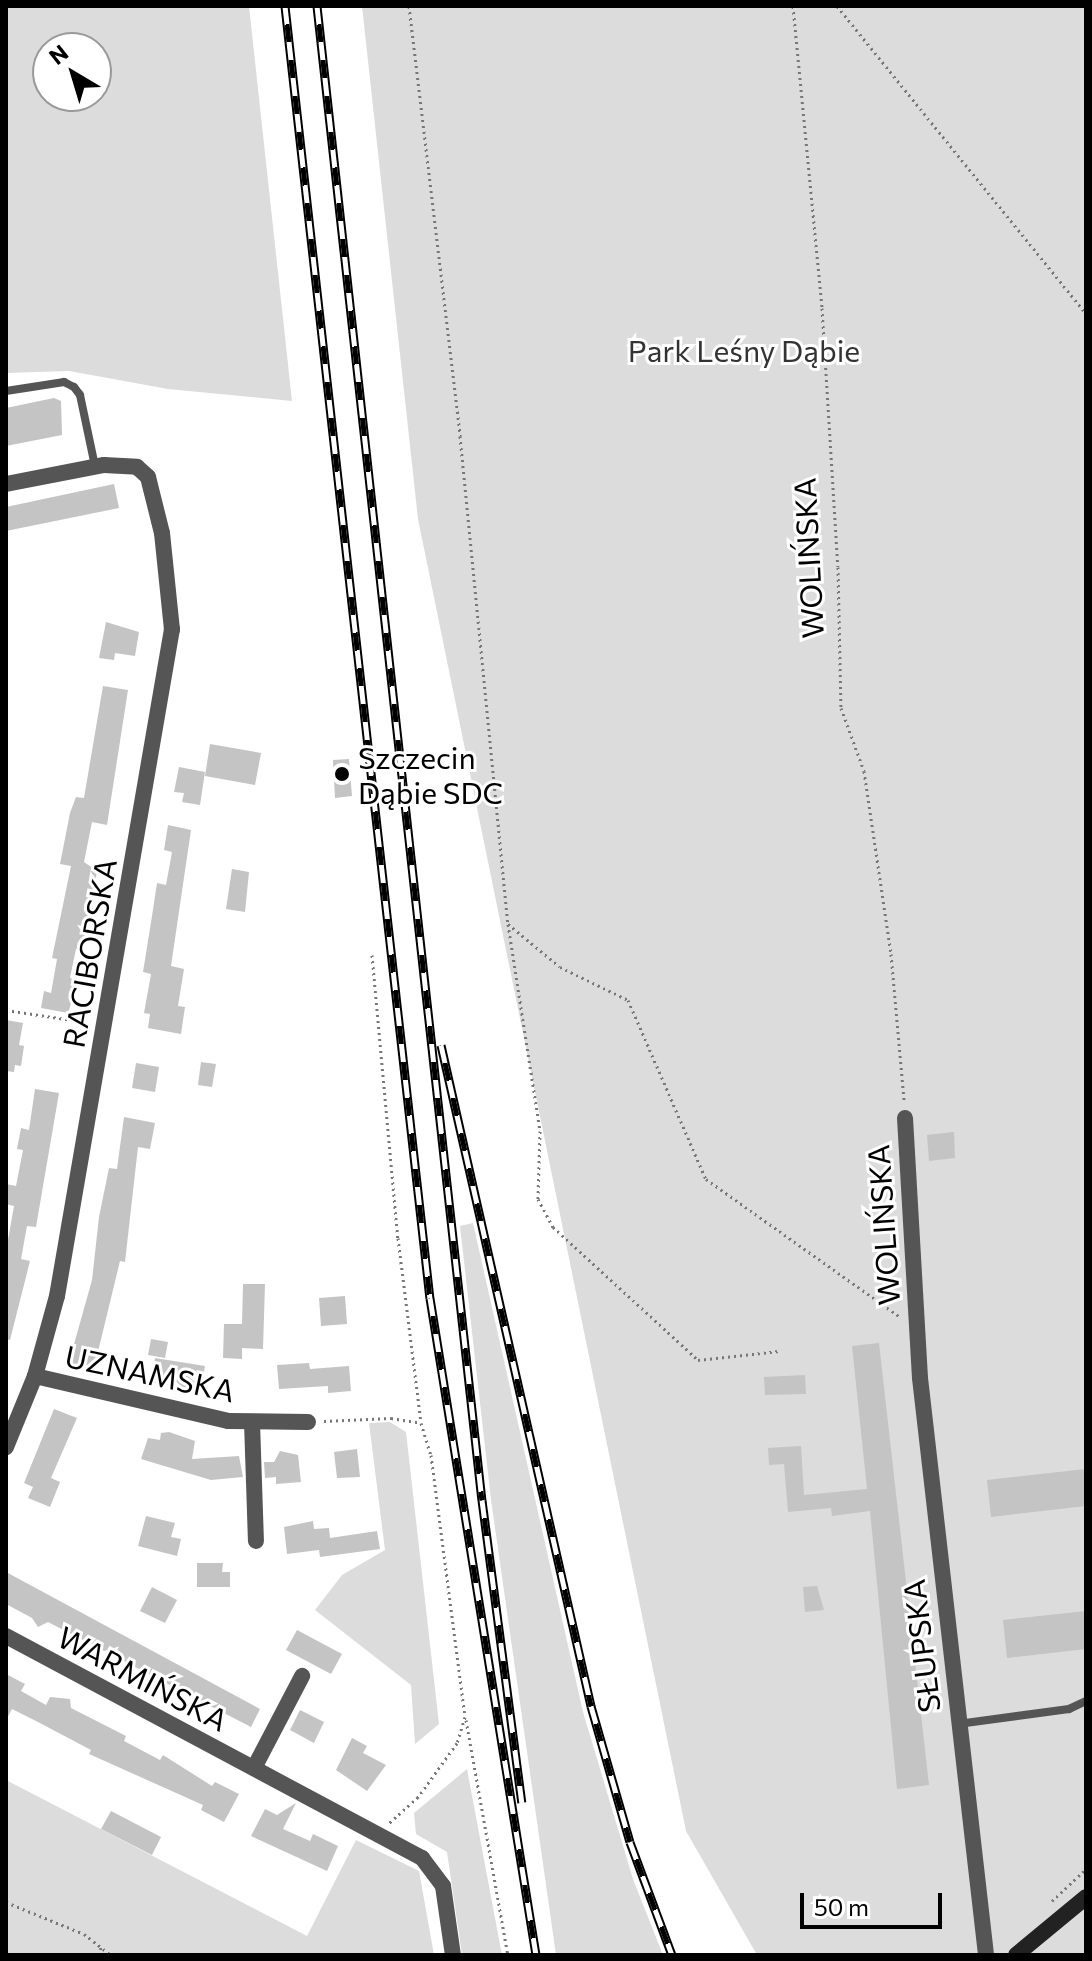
<!DOCTYPE html>
<meta charset="utf-8">
<style>
body{margin:0}
#map{position:relative;width:1092px;height:1961px;overflow:hidden;background:#fff;font-family:Commissioner,sans-serif}
div>[style]{position:absolute}
.green>*{inset:0;background:#dcdcdc}
.building>*{inset:0;background:#c4c4c4}
.path>*{height:3px;margin-top:-1.5px;transform-origin:0;background:repeating-linear-gradient(90deg,#777 0 2px,transparent 0 6px)}
.lane>*{height:8px;margin:-4px;padding:0 4px;transform-origin:4px;border-radius:4px;background:#555}
.street>*{height:16px;margin:-8px;padding:0 8px;transform-origin:8px;border-radius:8px;background:#555}
.secondary>*{height:16px;margin:-8px;padding:0 8px;transform-origin:8px;border-radius:8px;background:#222}
.rail>*{height:9px;margin-top:-4.5px;transform-origin:0;background:repeating-linear-gradient(90deg,#fff 0 18px,#000 0 36px);box-sizing:border-box;border-block:2px solid #000}
.dots>*{width:22px;height:22px;translate:-50% -50%;box-sizing:border-box;border:4px solid #fff;border-radius:50%}
span{translate:-50% -50%;white-space:nowrap;text-align:center;line-height:1.15;-webkit-text-stroke:6px #fff;paint-order:stroke}
.park-label{font-size:30px;color:#333}
.street-label{font-size:30px;color:#000}
.poi-label{font-size:30px;color:#000}
.left{translate:0 -50%;text-align:left}
.frame{position:absolute;inset:0;border:8px solid #000;pointer-events:none}
.north{position:absolute;left:32px;top:32px;width:80px;height:80px;box-sizing:border-box;background:#fff;border:2px solid #999;border-radius:50%;rotate:322deg;font-size:22px;font-weight:700;line-height:32px;text-align:center;color:#000}
.north::after{content:'';display:block;margin:auto;width:28px;height:36px;background:#000;clip-path:polygon(50% 0,100% 100%,50% 72%,0 100%)}
.scale{position:absolute;left:800px;top:1893px;width:142px;height:36px;box-sizing:border-box;border:4px solid #000;border-top:0;padding-left:10px;font-size:24px;line-height:28px;white-space:nowrap;color:#000;-webkit-text-stroke:6px #fff;paint-order:stroke}
</style>
<div id="map">
<div class="green">
<div style="clip-path:polygon(evenodd,6px 6px,249px 6px,292px 401px,168px 389px,69px 371px,6px 373px,6px 6px,48px 48px,96px 48px,96px 96px,48px 96px,48px 48px)"></div>
<div style="clip-path:polygon(362px 6px,1086px 6px,1086px 1955px,757px 1955px,686px 1831px,418px 519px)"></div>
<div style="clip-path:polygon(473px 1223px,583px 1712px,633px 1879px,663px 1955px,556px 1955px,491px 1500px,460px 1226px)"></div>
<div style="clip-path:polygon(390px 1422px,406px 1432px,439px 1724px,415px 1744px,411px 1685px,315px 1610px,342px 1575px,385px 1550px,369px 1423px)"></div>
<div style="clip-path:polygon(467px 1769px,502px 1955px,462px 1955px,447px 1852px,416px 1834px,414px 1813px)"></div>
<div style="clip-path:polygon(6px 1780px,307px 1936px,356px 1840px,419px 1871px,434px 1955px,6px 1955px)"></div>
</div>
<div class="building">
<div style="clip-path:polygon(54px 398px,61px 401px,62px 435px,6px 446px,6px 408px)"></div>
<div style="clip-path:polygon(114px 484px,119px 508px,6px 531px,6px 507px)"></div>
<div style="clip-path:polygon(106px 622px,139px 632px,135px 656px,115px 653px,114px 660px,99px 658px)"></div>
<div style="clip-path:polygon(103px 686px,128px 690px,107px 825px,92px 822px,84px 862px,97px 871px,83px 950px,76px 949px,70px 978px,79px 979px,68px 1013px,41px 1008px,44px 991px,51px 993px,57px 959px,52px 958px,71px 866px,60px 864px,70px 813px,76px 797px,84px 798px)"></div>
<div style="clip-path:polygon(210px 744px,261px 753px,255px 785px,205px 776px)"></div>
<div style="clip-path:polygon(349px 759px,352px 796px,335px 798px,333px 760px)"></div>
<div style="clip-path:polygon(179px 767px,205px 772px,200px 805px,182px 802px,184px 793px,174px 792px)"></div>
<div style="clip-path:polygon(168px 825px,191px 830px,171px 966px,184px 969px,178px 1006px,185px 1007px,181px 1034px,148px 1028px,150px 1014px,144px 1013px,151px 974px,143px 972px,152px 916px,157px 883px,166px 885px,172px 852px,164px 850px)"></div>
<div style="clip-path:polygon(232px 869px,249px 872px,245px 912px,226px 909px)"></div>
<div style="clip-path:polygon(6px 1020px,23px 1023px,19px 1045px,24px 1046px,21px 1066px,15px 1065px,14px 1072px,6px 1071px)"></div>
<div style="clip-path:polygon(201px 1062px,216px 1064px,212px 1087px,198px 1085px)"></div>
<div style="clip-path:polygon(136px 1063px,159px 1067px,155px 1092px,132px 1088px)"></div>
<div style="clip-path:polygon(35px 1089px,59px 1093px,36px 1227px,27px 1226px,21px 1259px,30px 1261px,10px 1340px,6px 1339px,6px 1251px,14px 1206px,6px 1204px,6px 1184px,16px 1186px,23px 1150px,17px 1149px,21px 1128px,29px 1130px)"></div>
<div style="clip-path:polygon(124px 1117px,155px 1123px,150px 1149px,138px 1147px,125px 1262px,120px 1261px,94px 1368px,83px 1364px,76px 1370px,69px 1362px,92px 1280px,99px 1217px,109px 1168px,117px 1169px)"></div>
<div style="clip-path:polygon(954px 1132px,955px 1158px,929px 1161px,927px 1135px)"></div>
<div style="clip-path:polygon(243px 1284px,265px 1284px,263px 1349px,242px 1348px,242px 1359px,223px 1358px,224px 1324px,242px 1324px)"></div>
<div style="clip-path:polygon(345px 1296px,347px 1324px,321px 1326px,319px 1298px)"></div>
<div style="clip-path:polygon(151px 1339px,168px 1342px,165px 1358px,148px 1355px)"></div>
<div style="clip-path:polygon(879px 1343px,929px 1785px,897px 1789px,870px 1511px,832px 1516px,831px 1508px,788px 1512px,784px 1464px,769px 1465px,768px 1448px,801px 1446px,804px 1495px,867px 1489px,852px 1346px)"></div>
<div style="clip-path:polygon(155px 1358px,205px 1366px,201px 1390px,150px 1382px)"></div>
<div style="clip-path:polygon(309px 1363px,310px 1369px,349px 1366px,351px 1391px,328px 1393px,328px 1386px,279px 1389px,277px 1365px)"></div>
<div style="clip-path:polygon(805px 1375px,806px 1394px,765px 1395px,764px 1377px)"></div>
<div style="clip-path:polygon(54px 1409px,77px 1418px,51px 1478px,60px 1482px,50px 1507px,28px 1498px,33px 1487px,24px 1483px)"></div>
<div style="clip-path:polygon(169px 1432px,195px 1441px,192px 1459px,239px 1456px,243px 1477px,211px 1480px,141px 1459px,148px 1438px,160px 1440px,161px 1433px)"></div>
<div style="clip-path:polygon(357px 1449px,360px 1477px,337px 1478px,334px 1452px)"></div>
<div style="clip-path:polygon(280px 1451px,298px 1455px,301px 1482px,276px 1484px,276px 1477px,265px 1478px,264px 1462px,274px 1462px)"></div>
<div style="clip-path:polygon(1086px 1469px,1086px 1506px,991px 1517px,987px 1480px)"></div>
<div style="clip-path:polygon(146px 1516px,175px 1523px,171px 1537px,181px 1539px,177px 1556px,138px 1546px)"></div>
<div style="clip-path:polygon(313px 1521px,314px 1529px,329px 1528px,330px 1538px,377px 1531px,380px 1549px,320px 1557px,319px 1550px,287px 1554px,284px 1527px)"></div>
<div style="clip-path:polygon(197px 1563px,223px 1563px,222px 1572px,230px 1572px,230px 1587px,197px 1587px)"></div>
<div style="clip-path:polygon(6px 1572px,260px 1709px,251px 1727px,48px 1622px,38px 1627px,32px 1618px,6px 1604px)"></div>
<div style="clip-path:polygon(817px 1586px,824px 1610px,805px 1612px,803px 1587px)"></div>
<div style="clip-path:polygon(152px 1587px,177px 1600px,165px 1623px,140px 1611px)"></div>
<div style="clip-path:polygon(1086px 1611px,1086px 1649px,1007px 1658px,1003px 1620px)"></div>
<div style="clip-path:polygon(297px 1630px,342px 1654px,331px 1674px,286px 1650px)"></div>
<div style="clip-path:polygon(6px 1674px,25px 1684px,21px 1691px,46px 1705px,50px 1697px,70px 1699px,71px 1708px,126px 1736px,124px 1741px,160px 1760px,163px 1755px,212px 1786px,215px 1782px,239px 1794px,224px 1822px,201px 1810px,203px 1805px,89px 1754px,91px 1750px,38px 1722px,12px 1709px,6px 1720px)"></div>
<div style="clip-path:polygon(300px 1710px,324px 1722px,314px 1743px,290px 1730px)"></div>
<div style="clip-path:polygon(352px 1738px,367px 1746px,363px 1753px,386px 1765px,367px 1791px,336px 1770px)"></div>
<div style="clip-path:polygon(296px 1803px,283px 1829px,310px 1841px,313px 1834px,338px 1846px,327px 1871px,251px 1836px,265px 1809px,277px 1815px)"></div>
<div style="clip-path:polygon(111px 1811px,161px 1837px,152px 1855px,101px 1829px)"></div>
</div>
<div class="path">
<div style="left:409px;top:6px;width:433px;rotate:83.2deg"></div>
<div style="left:460px;top:436px;width:490px;rotate:84.4deg"></div>
<div style="left:508px;top:924px;width:209px;rotate:81.2deg"></div>
<div style="left:540px;top:1131px;width:68px;rotate:91.7deg"></div>
<div style="left:538px;top:1199px;width:32px;rotate:62deg"></div>
<div style="left:553px;top:1227px;width:197px;rotate:42.5deg"></div>
<div style="left:698px;top:1360px;width:81px;rotate:-6.3deg"></div>
<div style="left:793px;top:6px;width:303px;rotate:84.5deg"></div>
<div style="left:822px;top:308px;width:259px;rotate:86.5deg"></div>
<div style="left:838px;top:567px;width:141px;rotate:88.8deg"></div>
<div style="left:841px;top:708px;width:67px;rotate:69.9deg"></div>
<div style="left:864px;top:771px;width:185px;rotate:81.6deg"></div>
<div style="left:891px;top:954px;width:148px;rotate:84.9deg"></div>
<div style="left:837px;top:6px;width:395px;rotate:51deg"></div>
<div style="left:508px;top:924px;width:67px;rotate:39.6deg"></div>
<div style="left:560px;top:967px;width:76px;rotate:25.9deg"></div>
<div style="left:628px;top:1000px;width:195px;rotate:66.5deg"></div>
<div style="left:706px;top:1179px;width:238px;rotate:35.4deg"></div>
<div style="left:372px;top:955px;width:284px;rotate:84.8deg"></div>
<div style="left:398px;top:1238px;width:186px;rotate:82.9deg"></div>
<div style="left:6px;top:1010px;width:80px;rotate:8.6deg"></div>
<div style="left:324px;top:1421px;width:67px;rotate:-2.6deg"></div>
<div style="left:391px;top:1418px;width:30px;rotate:9deg"></div>
<div style="left:421px;top:1423px;width:34px;rotate:73deg"></div>
<div style="left:431px;top:1455px;width:264px;rotate:82.6deg"></div>
<div style="left:465px;top:1717px;width:27px;rotate:107deg"></div>
<div style="left:457px;top:1743px;width:67px;rotate:125.8deg"></div>
<div style="left:418px;top:1797px;width:39px;rotate:138deg"></div>
<div style="left:466px;top:1720px;width:239px;rotate:79.9deg"></div>
<div style="left:1052px;top:1901px;width:47px;rotate:-43.3deg"></div>
<div style="left:6px;top:1902px;width:84px;rotate:22.3deg"></div>
<div style="left:84px;top:1934px;width:34px;rotate:38deg"></div>
<div style="left:98px;top:1955px;width:10px;rotate:-66deg"></div>
</div>
<div class="lane">
<div style="left:6px;top:391px;width:59px;rotate:-8.8deg"></div>
<div style="left:64px;top:382px;width:11px;rotate:27deg"></div>
<div style="left:74px;top:387px;width:10px;rotate:53deg"></div>
<div style="left:80px;top:395px;width:73px;rotate:78.1deg"></div>
<div style="left:958px;top:1724px;width:112px;rotate:-7.7deg"></div>
<div style="left:1069px;top:1709px;width:19px;rotate:-25deg"></div>
</div>
<div class="street">
<div style="left:6px;top:484px;width:100px;rotate:-11deg"></div>
<div style="left:104px;top:465px;width:33px;rotate:3deg"></div>
<div style="left:137px;top:467px;width:15px;rotate:42deg"></div>
<div style="left:148px;top:477px;width:58px;rotate:76deg"></div>
<div style="left:162px;top:533px;width:97px;rotate:84.1deg"></div>
<div style="left:172px;top:629px;width:677px;rotate:99.78deg"></div>
<div style="left:57px;top:1296px;width:83px;rotate:105.4deg"></div>
<div style="left:35px;top:1376px;width:77px;rotate:112.2deg"></div>
<div style="left:905px;top:1118px;width:260px;rotate:86.7deg"></div>
<div style="left:920px;top:1378px;width:581px;rotate:83.47deg"></div>
<div style="left:35px;top:1376px;width:198px;rotate:13.1deg"></div>
<div style="left:228px;top:1421px;width:80px;rotate:0.7deg"></div>
<div style="left:252px;top:1422px;width:119px;rotate:88.1deg"></div>
<div style="left:6px;top:1636px;width:472px;rotate:28.1deg"></div>
<div style="left:422px;top:1858px;width:35px;rotate:53deg"></div>
<div style="left:443px;top:1886px;width:70px;rotate:81.8deg"></div>
<div style="left:254px;top:1768px;width:104px;rotate:-62.4deg"></div>
</div>
<div class="secondary">
<div style="left:1016px;top:1955px;width:91px;rotate:-39.6deg"></div>
</div>
<div class="rail">
<div style="left:285px;top:6px;width:1300px;rotate:83.6deg"></div>
<div style="left:430px;top:1298px;width:665px;rotate:80.83deg"></div>
<div style="left:317px;top:6px;width:1503px;rotate:83.7deg"></div>
<div style="left:482px;top:1500px;width:305px;rotate:82.5deg"></div>
<div style="left:441px;top:1045px;width:678px;rotate:77.21deg"></div>
<div style="left:591px;top:1706px;width:141px;rotate:74deg"></div>
<div style="left:630px;top:1842px;width:121px;rotate:69.6deg"></div>
</div>
<div class="dots">
<div style="left:342px;top:774px;background:#000"></div>
</div>
<div class="park-label">
<span style="left:744px;top:350px">Park Leśny Dąbie</span>
</div>
<div class="street-label">
<span style="left:808px;top:558px;rotate:-93deg">WOLIŃSKA</span>
<span style="left:89px;top:953px;rotate:-80deg">RACIBORSKA</span>
<span style="left:883px;top:1225px;rotate:-94deg">WOLIŃSKA</span>
<span style="left:150px;top:1373px;rotate:12deg">UZNAMSKA</span>
<span style="left:921px;top:1646px;rotate:-97deg">SŁUPSKA</span>
<span style="left:143px;top:1678px;rotate:28deg">WARMIŃSKA</span>
</div>
<div class="poi-label">
<span class="left" style="left:358px;top:774px">Szczecin<br>Dąbie SDC</span>
</div>
<div class="frame"></div>
<div class="north">N</div>
<div class="scale">50 m</div>
</div>
